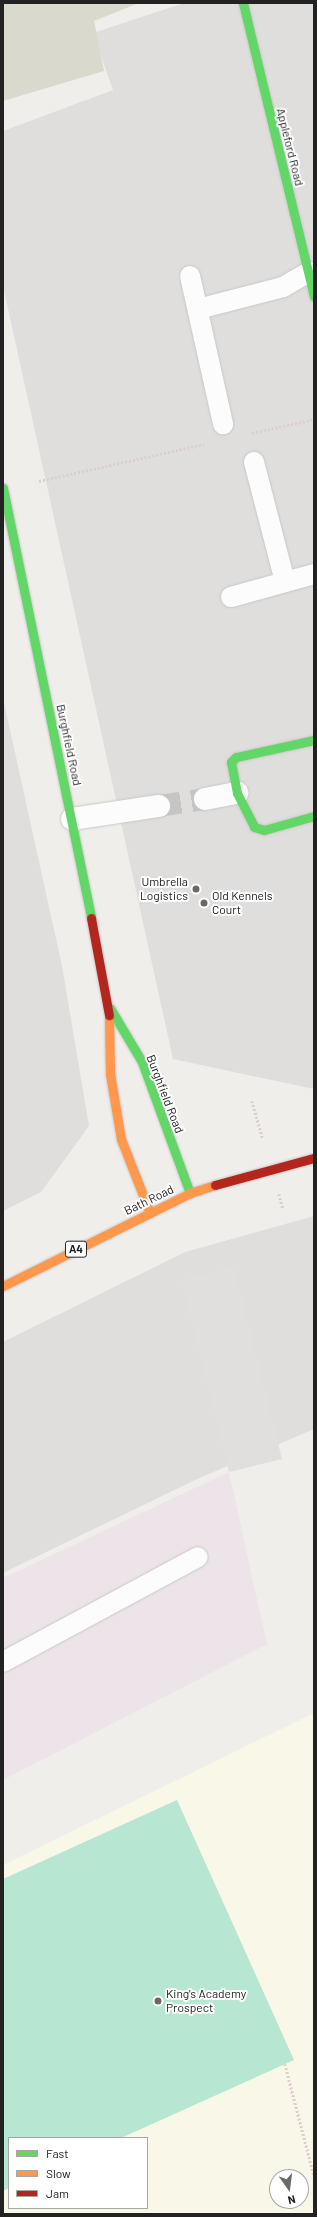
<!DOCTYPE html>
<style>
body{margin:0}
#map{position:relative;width:317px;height:2217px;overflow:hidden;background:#f0eeeb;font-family:Barlow,sans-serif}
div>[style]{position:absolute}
.residential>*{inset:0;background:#dfdedc}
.industrial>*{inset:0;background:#ede4e9}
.education>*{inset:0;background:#f8f7e8}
.construction>*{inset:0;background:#d9d9cd}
.pitch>*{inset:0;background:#b7e6d2}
.parking>*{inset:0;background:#e0dfde}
.street-tunnel>*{height:22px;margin-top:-11px;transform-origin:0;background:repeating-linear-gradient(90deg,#c7c5c3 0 22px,transparent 0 33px)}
.path>*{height:2.5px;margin-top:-1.25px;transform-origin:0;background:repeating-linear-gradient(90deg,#dccecd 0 2px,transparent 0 4px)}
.roads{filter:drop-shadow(0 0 1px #c9c8c7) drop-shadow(0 0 1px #c9c8c7)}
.lane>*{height:20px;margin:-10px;padding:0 10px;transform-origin:10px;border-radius:10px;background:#fdfcfc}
.street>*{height:22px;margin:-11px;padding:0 11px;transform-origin:11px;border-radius:11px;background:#fdfcfc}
.fast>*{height:9px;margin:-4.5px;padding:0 4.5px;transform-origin:4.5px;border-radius:4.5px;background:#63d668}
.slow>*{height:9px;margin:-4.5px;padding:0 4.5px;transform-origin:4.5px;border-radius:4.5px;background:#ff974d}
.jam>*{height:9px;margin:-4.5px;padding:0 4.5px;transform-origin:4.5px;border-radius:4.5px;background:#b3261e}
.dots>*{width:11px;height:11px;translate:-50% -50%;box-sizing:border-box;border:2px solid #fff;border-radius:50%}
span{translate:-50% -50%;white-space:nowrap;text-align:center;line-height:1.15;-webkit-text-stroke:4px #fff;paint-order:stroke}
.shield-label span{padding:1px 3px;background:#fff;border:1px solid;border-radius:3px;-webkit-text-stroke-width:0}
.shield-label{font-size:11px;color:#222;font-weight:700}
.street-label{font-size:12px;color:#222}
.poi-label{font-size:12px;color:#222}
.right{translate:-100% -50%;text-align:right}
.left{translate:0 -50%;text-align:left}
.frame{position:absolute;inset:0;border:4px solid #222;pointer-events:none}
.legend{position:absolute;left:8px;top:2137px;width:140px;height:72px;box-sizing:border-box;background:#fff;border:1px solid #a7a7a7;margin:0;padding:5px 7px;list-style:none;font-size:12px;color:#222}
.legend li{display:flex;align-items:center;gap:8px;height:20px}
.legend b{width:20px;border:1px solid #a7a7a7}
.north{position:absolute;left:269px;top:2169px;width:40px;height:40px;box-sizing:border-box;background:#fff;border:1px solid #a7a7a7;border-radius:50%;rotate:166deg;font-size:11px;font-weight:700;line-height:16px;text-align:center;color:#222}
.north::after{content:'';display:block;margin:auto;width:14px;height:18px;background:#6a6968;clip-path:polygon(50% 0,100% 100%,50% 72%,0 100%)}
</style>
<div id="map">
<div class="residential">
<div style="clip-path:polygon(184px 3px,314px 3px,314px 1089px,173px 1059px,3px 286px,3px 131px,113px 90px,93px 33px)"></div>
<div style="clip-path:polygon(3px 698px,62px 966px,89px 1126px,41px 1192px,3px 1211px)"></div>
<div style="clip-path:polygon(314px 1216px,314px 1429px,195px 1480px,3px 1573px,3px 1342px,185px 1252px)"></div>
</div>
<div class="industrial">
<div style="clip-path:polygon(229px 1472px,267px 1644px,3px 1780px,3px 1578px)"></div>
</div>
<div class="education">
<div style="clip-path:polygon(evenodd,314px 1713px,314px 2214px,3px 2214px,3px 1865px,314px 1713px,9px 2138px,147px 2138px,147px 2208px,9px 2208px,9px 2138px,314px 1713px,277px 2177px,301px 2177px,301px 2201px,277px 2201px,277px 2177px)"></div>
</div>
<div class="construction">
<div style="clip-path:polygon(3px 3px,139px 3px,94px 21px,104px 71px,3px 101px)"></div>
</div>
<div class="pitch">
<div style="clip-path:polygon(177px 1800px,294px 2060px,121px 2138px,9px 2138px,9px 2188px,3px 2191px,3px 1879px)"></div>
</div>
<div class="parking">
<div style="clip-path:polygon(234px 1267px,282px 1459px,229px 1472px,181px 1280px)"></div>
</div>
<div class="street-tunnel">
<div style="left:159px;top:806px;width:47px;rotate:-8.7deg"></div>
</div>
<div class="path">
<div style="left:252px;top:433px;width:64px;rotate:-12.7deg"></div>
<div style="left:39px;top:481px;width:169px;rotate:-12.6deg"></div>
<div style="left:252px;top:1101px;width:40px;rotate:74deg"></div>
<div style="left:279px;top:1194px;width:16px;rotate:75deg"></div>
<div style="left:285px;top:2064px;width:115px;rotate:75.4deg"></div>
</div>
<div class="roads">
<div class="lane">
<div style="left:190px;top:276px;width:152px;rotate:77.4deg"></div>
<div style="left:198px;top:309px;width:88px;rotate:-14.5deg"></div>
<div style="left:283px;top:287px;width:30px;rotate:-30deg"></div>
<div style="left:254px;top:462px;width:124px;rotate:75.5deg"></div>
<div style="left:231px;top:597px;width:86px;rotate:-15.5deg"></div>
<div style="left:3px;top:1662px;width:221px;rotate:-28.3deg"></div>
</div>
<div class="street">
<div style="left:205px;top:799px;width:33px;rotate:-11deg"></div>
<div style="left:72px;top:819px;width:88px;rotate:-8.5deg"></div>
</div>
<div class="fast">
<div style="left:243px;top:3px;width:302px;rotate:76.4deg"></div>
<div style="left:3px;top:488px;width:439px;rotate:78.4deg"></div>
<div style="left:314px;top:740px;width:80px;rotate:167.7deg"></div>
<div style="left:236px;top:757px;width:7px;rotate:135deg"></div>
<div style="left:231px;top:762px;width:32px;rotate:79deg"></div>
<div style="left:237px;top:793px;width:38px;rotate:63deg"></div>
<div style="left:254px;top:827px;width:10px;rotate:17deg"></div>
<div style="left:264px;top:830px;width:52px;rotate:-15.6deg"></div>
<div style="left:110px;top:1008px;width:63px;rotate:59.3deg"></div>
<div style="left:142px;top:1062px;width:140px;rotate:69.9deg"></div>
</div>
<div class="slow">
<div style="left:109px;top:1015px;width:59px;rotate:89deg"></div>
<div style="left:110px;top:1074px;width:66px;rotate:80.4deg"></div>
<div style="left:121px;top:1139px;width:79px;rotate:68.6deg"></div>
<div style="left:3px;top:1286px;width:209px;rotate:-26.4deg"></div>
<div style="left:190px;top:1193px;width:26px;rotate:-18deg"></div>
</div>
<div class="jam">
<div style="left:91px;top:918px;width:99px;rotate:79.5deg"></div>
<div style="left:215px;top:1185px;width:103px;rotate:-15.3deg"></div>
</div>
</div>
<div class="dots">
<div style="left:196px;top:889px;background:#6a6968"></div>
<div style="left:204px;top:903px;background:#6a6968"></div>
<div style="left:158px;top:2001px;background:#6a6968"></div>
</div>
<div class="shield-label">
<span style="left:76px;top:1249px">A4</span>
</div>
<div class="street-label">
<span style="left:290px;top:147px;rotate:76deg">Appleford Road</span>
<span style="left:69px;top:745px;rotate:78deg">Burghfield Road</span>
<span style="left:165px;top:1094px;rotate:69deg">Burghfield Road</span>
<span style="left:149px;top:1200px;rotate:-26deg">Bath Road</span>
</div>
<div class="poi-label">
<span class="right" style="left:188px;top:889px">Umbrella<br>Logistics</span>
<span class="left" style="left:212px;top:903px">Old Kennels<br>Court</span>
<span class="left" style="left:166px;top:2001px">King's Academy<br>Prospect</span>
</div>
<div class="frame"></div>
<ul class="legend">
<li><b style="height:5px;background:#63d668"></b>Fast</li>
<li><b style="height:5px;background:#ff974d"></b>Slow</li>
<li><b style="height:5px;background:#b3261e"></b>Jam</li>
</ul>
<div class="north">N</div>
</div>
